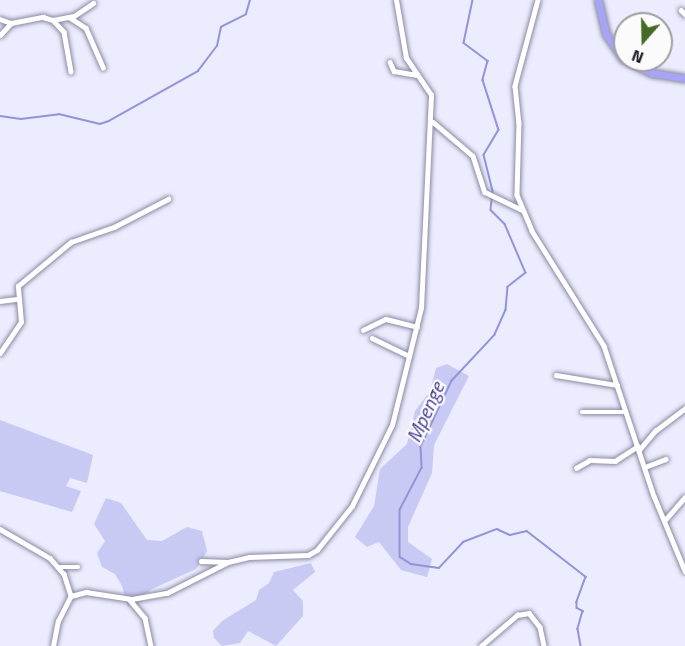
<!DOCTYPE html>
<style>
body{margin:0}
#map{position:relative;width:685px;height:646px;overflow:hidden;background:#ebecfd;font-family:"Titillium Web",sans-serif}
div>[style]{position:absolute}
.green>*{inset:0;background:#c8caf4}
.stream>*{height:1.5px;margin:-0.75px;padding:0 0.75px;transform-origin:0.75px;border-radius:0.75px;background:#9393db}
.roads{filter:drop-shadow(0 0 2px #898aa4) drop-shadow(0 0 2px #898aa4)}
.minor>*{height:4.5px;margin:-2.25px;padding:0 2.25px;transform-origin:2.25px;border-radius:2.25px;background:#fff}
.trunk>*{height:7px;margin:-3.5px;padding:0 3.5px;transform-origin:3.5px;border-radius:3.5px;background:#a7a4f3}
span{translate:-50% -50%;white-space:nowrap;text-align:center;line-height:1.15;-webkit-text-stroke:4.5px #fbfbfb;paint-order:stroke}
.water-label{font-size:20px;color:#453c92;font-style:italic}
.north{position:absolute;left:613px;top:12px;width:60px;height:60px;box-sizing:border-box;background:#fbfbfb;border:2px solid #9f9fa3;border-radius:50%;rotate:200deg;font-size:16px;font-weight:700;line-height:24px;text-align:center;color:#15161f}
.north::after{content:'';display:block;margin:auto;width:21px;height:27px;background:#446a25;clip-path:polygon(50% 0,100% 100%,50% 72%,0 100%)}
</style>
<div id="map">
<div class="green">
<div style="clip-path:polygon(447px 364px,469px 376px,434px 445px,432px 473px,408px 527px,408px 542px,432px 559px,427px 577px,401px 570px,379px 542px,367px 547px,355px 537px,374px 506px,380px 469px,407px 444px,415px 411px,430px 391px,436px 368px)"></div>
<div style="clip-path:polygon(0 420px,93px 455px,87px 483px,70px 478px,66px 486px,81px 491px,72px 512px,0 491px)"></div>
<div style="clip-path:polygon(106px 498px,121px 503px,147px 540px,162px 541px,187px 527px,202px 531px,207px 551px,196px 569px,152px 589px,128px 607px,122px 586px,115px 574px,102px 567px,97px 553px,105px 541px,94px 524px)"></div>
<div style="clip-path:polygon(311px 563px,315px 572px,293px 590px,303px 601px,303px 616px,276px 646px,248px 631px,240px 643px,222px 646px,214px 638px,213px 631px,222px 621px,256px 600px,259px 590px,269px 583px,274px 572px)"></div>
</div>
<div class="stream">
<div style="left:473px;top:0;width:44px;rotate:101.8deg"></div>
<div style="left:464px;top:43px;width:30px;rotate:37deg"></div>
<div style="left:488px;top:61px;width:20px;rotate:105deg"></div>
<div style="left:483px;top:80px;width:52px;rotate:72.3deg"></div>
<div style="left:499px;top:130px;width:29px;rotate:121deg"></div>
<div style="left:484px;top:155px;width:37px;rotate:76deg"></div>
<div style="left:493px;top:191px;width:19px;rotate:96deg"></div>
<div style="left:491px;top:210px;width:20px;rotate:45deg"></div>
<div style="left:505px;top:224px;width:53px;rotate:66.8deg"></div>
<div style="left:526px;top:273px;width:23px;rotate:142deg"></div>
<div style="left:508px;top:287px;width:23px;rotate:95deg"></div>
<div style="left:506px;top:310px;width:27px;rotate:114deg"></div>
<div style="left:495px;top:335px;width:63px;rotate:133.1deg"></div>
<div style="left:452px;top:381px;width:73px;rotate:115.2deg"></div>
<div style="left:421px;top:447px;width:21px;rotate:87deg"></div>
<div style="left:422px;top:468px;width:47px;rotate:117.6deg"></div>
<div style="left:400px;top:510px;width:47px;rotate:90deg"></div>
<div style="left:400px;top:557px;width:13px;rotate:32deg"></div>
<div style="left:411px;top:564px;width:28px;rotate:8deg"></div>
<div style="left:439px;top:568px;width:35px;rotate:-47deg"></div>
<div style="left:463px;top:542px;width:36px;rotate:-21deg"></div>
<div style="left:497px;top:529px;width:14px;rotate:25deg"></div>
<div style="left:510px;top:535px;width:17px;rotate:-13deg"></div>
<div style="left:527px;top:531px;width:75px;rotate:37.9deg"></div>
<div style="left:586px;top:577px;width:27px;rotate:110deg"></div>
<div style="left:577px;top:602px;width:6px;rotate:90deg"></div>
<div style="left:577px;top:608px;width:7px;rotate:27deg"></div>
<div style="left:583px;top:611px;width:19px;rotate:106deg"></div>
<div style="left:578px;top:629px;width:17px;rotate:80deg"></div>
<div style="left:0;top:116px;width:21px;rotate:8deg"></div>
<div style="left:21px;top:119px;width:38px;rotate:-7deg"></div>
<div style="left:59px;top:114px;width:42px;rotate:13.7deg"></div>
<div style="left:100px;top:124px;width:9px;rotate:-18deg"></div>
<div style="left:109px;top:121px;width:102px;rotate:-29.3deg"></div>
<div style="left:198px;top:71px;width:31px;rotate:-53deg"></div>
<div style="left:217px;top:46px;width:19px;rotate:-78deg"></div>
<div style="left:221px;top:27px;width:28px;rotate:-27deg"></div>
<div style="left:246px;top:14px;width:15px;rotate:-74deg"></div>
</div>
<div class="roads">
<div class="minor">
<div style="left:538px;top:0;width:89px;rotate:105deg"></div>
<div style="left:515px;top:86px;width:36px;rotate:84deg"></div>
<div style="left:519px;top:122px;width:73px;rotate:91.6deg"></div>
<div style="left:517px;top:195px;width:39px;rotate:67deg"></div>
<div style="left:532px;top:231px;width:136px;rotate:57.9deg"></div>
<div style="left:604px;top:346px;width:158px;rotate:71.6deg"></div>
<div style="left:654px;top:496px;width:81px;rotate:67.5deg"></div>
<div style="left:681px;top:10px;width:6px;rotate:45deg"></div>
<div style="left:69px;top:17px;width:20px;rotate:33deg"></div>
<div style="left:86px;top:28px;width:43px;rotate:66.4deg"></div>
<div style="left:0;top:19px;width:12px;rotate:20deg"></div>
<div style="left:11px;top:23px;width:33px;rotate:-11deg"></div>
<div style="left:43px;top:17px;width:10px;rotate:17deg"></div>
<div style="left:53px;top:20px;width:21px;rotate:-11deg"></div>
<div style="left:74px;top:16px;width:23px;rotate:-34deg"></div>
<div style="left:53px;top:20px;width:16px;rotate:47deg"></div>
<div style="left:64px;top:32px;width:40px;rotate:80deg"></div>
<div style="left:0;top:35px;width:16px;rotate:-47deg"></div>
<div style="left:390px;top:62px;width:10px;rotate:66deg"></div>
<div style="left:394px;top:71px;width:23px;rotate:10deg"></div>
<div style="left:433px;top:122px;width:52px;rotate:40.4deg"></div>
<div style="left:473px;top:156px;width:38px;rotate:72deg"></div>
<div style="left:485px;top:192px;width:41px;rotate:25.9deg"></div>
<div style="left:0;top:301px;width:17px;rotate:-7deg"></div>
<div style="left:363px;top:330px;width:25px;rotate:-26deg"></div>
<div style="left:386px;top:319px;width:32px;rotate:14deg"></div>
<div style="left:372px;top:338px;width:41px;rotate:25.9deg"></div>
<div style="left:0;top:353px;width:37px;rotate:-56deg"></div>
<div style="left:21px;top:322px;width:36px;rotate:-95deg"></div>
<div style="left:18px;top:286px;width:69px;rotate:-39.7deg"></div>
<div style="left:71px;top:242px;width:46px;rotate:-19.2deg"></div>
<div style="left:114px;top:227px;width:61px;rotate:-27.4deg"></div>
<div style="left:556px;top:375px;width:62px;rotate:9.3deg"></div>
<div style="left:582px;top:412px;width:44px"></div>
<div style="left:639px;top:450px;width:25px;rotate:-50deg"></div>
<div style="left:655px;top:431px;width:38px;rotate:-37deg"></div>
<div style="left:645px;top:467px;width:22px;rotate:-21deg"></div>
<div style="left:576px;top:468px;width:16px;rotate:-30deg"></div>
<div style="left:590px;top:460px;width:25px;rotate:2deg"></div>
<div style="left:615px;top:461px;width:27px;rotate:-33deg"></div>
<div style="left:665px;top:520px;width:30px;rotate:-49deg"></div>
<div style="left:0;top:529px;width:58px;rotate:30.1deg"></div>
<div style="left:50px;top:558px;width:21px;rotate:49deg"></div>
<div style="left:64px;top:574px;width:23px;rotate:72deg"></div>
<div style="left:201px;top:561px;width:27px;rotate:2deg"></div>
<div style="left:59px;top:567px;width:19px"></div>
<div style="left:129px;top:599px;width:25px;rotate:50deg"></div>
<div style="left:145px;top:618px;width:29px;rotate:78deg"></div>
<div style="left:53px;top:646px;width:25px;rotate:-79deg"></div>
<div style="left:58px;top:621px;width:28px;rotate:-63deg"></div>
<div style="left:71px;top:596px;width:16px;rotate:-15deg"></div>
<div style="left:86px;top:592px;width:47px;rotate:8.7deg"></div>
<div style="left:132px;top:599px;width:36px;rotate:-10deg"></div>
<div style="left:167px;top:593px;width:68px;rotate:-26.9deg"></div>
<div style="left:228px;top:562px;width:22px;rotate:-13deg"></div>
<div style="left:249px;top:557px;width:59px;rotate:-1.9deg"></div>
<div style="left:308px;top:555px;width:10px;rotate:-29deg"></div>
<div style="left:317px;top:550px;width:56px;rotate:-51.5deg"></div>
<div style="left:352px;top:506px;width:90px;rotate:-63.7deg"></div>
<div style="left:392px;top:425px;width:121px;rotate:-76.1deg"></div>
<div style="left:421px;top:308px;width:213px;rotate:-87.3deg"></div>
<div style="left:431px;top:95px;width:45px;rotate:-124deg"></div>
<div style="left:406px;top:58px;width:59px;rotate:-99.8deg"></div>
<div style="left:481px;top:646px;width:48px;rotate:-40.7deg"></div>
<div style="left:517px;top:615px;width:12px;rotate:-9deg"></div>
<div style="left:529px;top:613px;width:18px;rotate:52deg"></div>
<div style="left:540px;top:627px;width:19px;rotate:78deg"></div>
</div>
<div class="trunk">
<div style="left:598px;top:0;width:35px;rotate:77deg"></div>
<div style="left:606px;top:34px;width:30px;rotate:56deg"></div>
<div style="left:623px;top:59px;width:32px;rotate:26deg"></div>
<div style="left:652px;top:73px;width:33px;rotate:9deg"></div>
</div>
</div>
<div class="water-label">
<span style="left:425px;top:412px;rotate:-66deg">Mpenge</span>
</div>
<div class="north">N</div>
</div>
